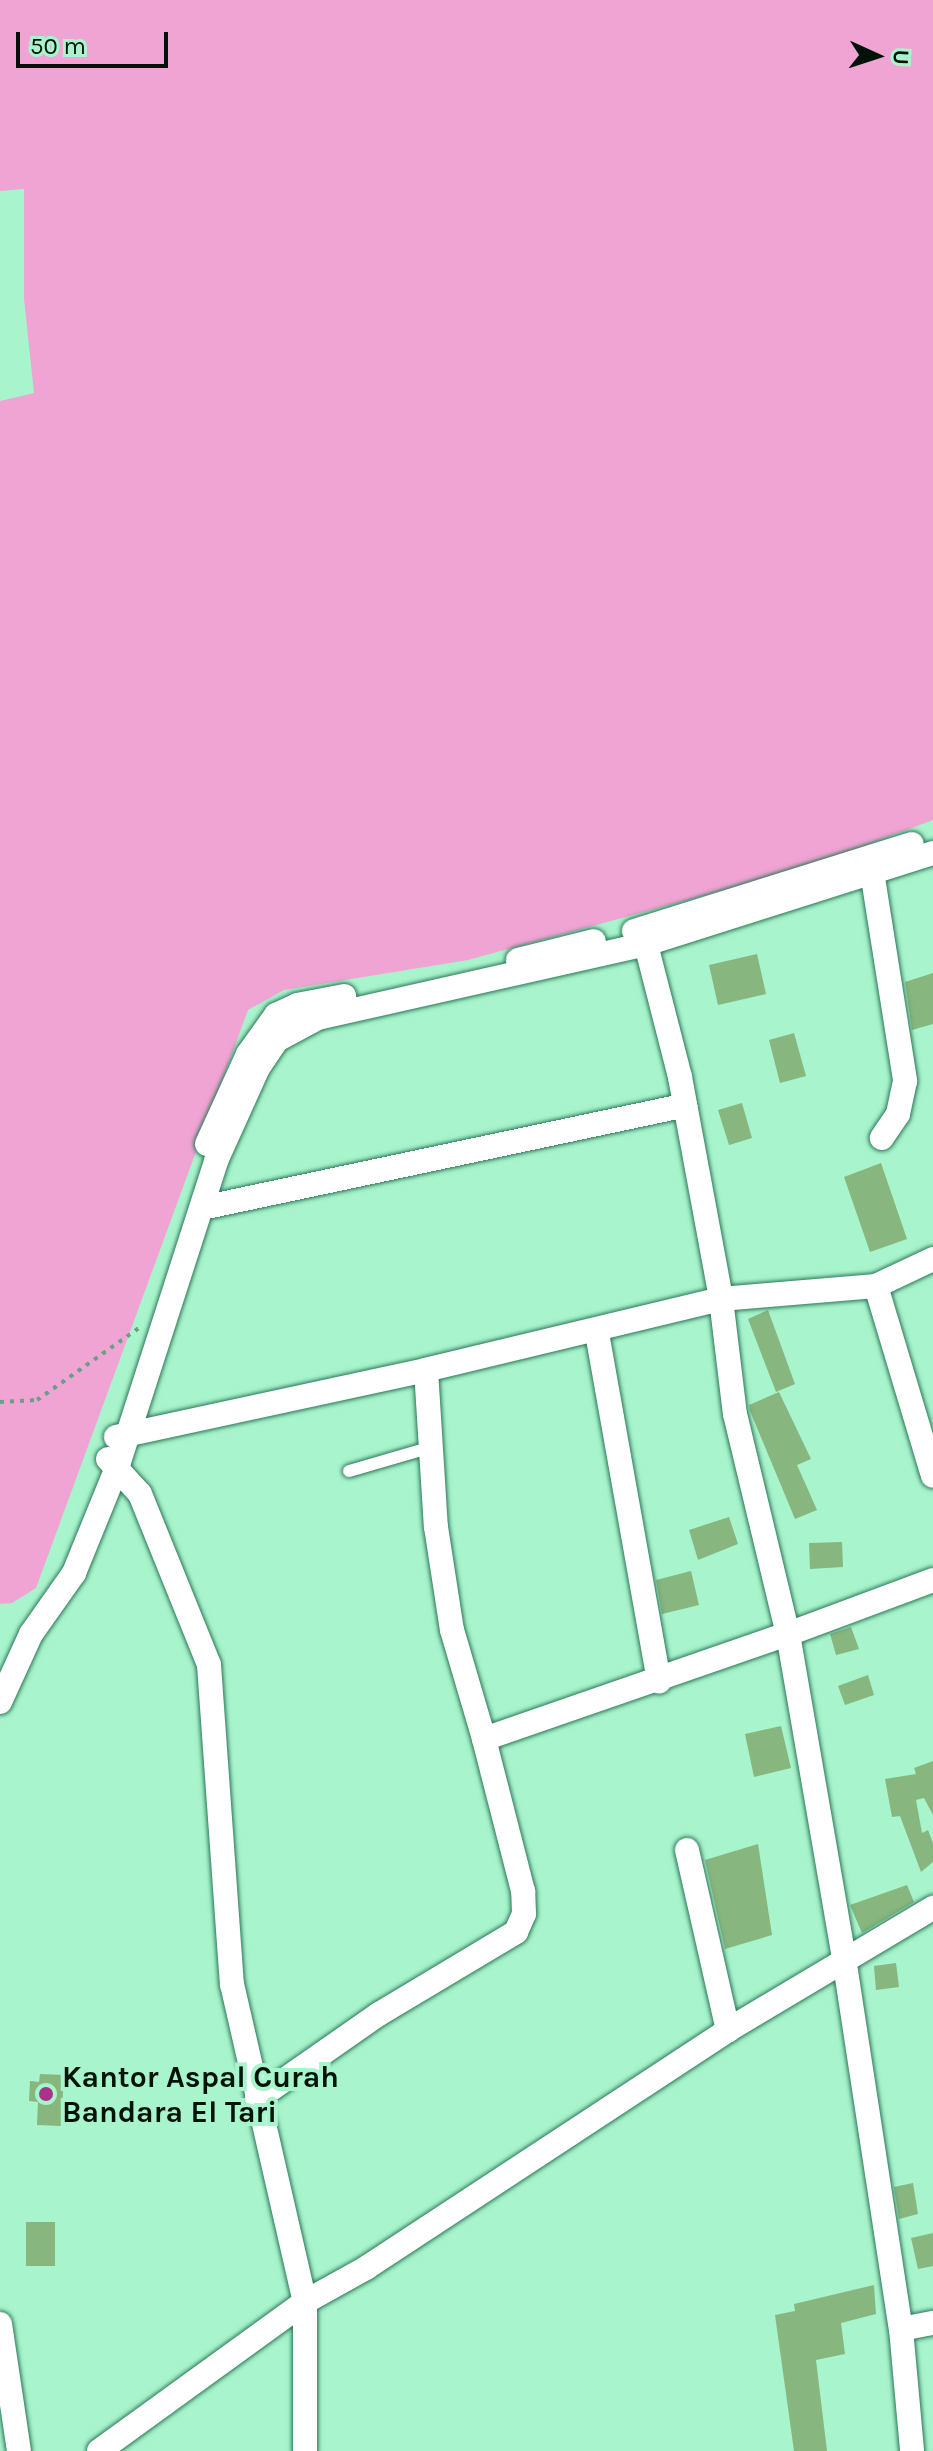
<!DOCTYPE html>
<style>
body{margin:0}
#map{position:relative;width:933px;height:2451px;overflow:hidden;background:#a8f4cd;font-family:Karla,sans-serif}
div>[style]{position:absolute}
.green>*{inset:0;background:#f0a4d4}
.building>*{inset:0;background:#87b67f}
.path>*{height:4px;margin-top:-2px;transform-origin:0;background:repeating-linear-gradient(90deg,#6aa185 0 4px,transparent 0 10px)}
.roads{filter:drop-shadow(0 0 2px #2b7756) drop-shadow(0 0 2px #2b7756)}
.lane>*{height:12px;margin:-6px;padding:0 6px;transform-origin:6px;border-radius:6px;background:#fff}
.street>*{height:24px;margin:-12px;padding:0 12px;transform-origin:12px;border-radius:12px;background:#fff}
.dots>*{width:22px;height:22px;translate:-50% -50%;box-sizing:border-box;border:4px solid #a8f4cd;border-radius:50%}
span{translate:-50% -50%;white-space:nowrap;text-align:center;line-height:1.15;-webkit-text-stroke:8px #a8f4cd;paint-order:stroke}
.poi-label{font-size:30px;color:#001309;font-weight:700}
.left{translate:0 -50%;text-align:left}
.north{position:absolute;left:837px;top:16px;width:80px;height:80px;-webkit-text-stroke:6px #a8f4cd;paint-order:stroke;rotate:93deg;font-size:22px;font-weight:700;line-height:32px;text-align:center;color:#001309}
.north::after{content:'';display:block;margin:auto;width:28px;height:36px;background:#001309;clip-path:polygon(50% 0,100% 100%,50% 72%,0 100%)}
.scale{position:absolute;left:16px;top:32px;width:152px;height:36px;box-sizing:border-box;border:4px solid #001309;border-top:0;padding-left:10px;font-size:24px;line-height:28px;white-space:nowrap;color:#001309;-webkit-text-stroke:6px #a8f4cd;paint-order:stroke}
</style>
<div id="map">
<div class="green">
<div style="clip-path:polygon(0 0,933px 0,933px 820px,802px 869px,468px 960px,284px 990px,248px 1010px,36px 1588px,12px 1603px,0 1604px,0 401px,34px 393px,24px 299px,24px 189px,0 191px)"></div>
</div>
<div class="building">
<div style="clip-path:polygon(757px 954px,766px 994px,718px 1005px,709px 965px)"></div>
<div style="clip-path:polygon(933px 973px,933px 1024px,912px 1030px,905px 982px)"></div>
<div style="clip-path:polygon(794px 1033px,806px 1076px,780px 1083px,769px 1040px)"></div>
<div style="clip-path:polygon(742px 1103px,752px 1138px,729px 1145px,718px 1110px)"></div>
<div style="clip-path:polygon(881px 1163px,907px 1239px,870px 1252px,844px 1177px)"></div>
<div style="clip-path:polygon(768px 1310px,795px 1384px,776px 1392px,748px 1319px)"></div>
<div style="clip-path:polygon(779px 1392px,811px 1459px,797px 1465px,817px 1510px,795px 1519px,750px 1411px,749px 1405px)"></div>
<div style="clip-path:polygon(729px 1517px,738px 1544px,698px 1560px,689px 1530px)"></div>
<div style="clip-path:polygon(842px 1542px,843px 1567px,810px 1569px,809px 1543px)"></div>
<div style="clip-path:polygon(691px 1571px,699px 1605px,662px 1614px,656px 1580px)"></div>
<div style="clip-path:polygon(851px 1627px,859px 1649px,836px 1655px,830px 1634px)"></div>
<div style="clip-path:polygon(868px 1675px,874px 1695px,845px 1705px,838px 1686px)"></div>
<div style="clip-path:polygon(781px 1726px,791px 1768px,754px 1777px,745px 1734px)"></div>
<div style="clip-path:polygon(933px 1761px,933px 1815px,924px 1798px,916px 1800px,922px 1833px,928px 1830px,933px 1843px,933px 1862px,921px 1872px,900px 1816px,892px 1817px,885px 1779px,916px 1774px,914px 1768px)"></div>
<div style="clip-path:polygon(758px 1844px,772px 1935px,725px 1949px,705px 1860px)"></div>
<div style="clip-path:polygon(907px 1885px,914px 1902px,862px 1933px,850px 1905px)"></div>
<div style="clip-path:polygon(896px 1963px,899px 1987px,876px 1990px,874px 1966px)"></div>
<div style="clip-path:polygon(40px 2074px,64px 2075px,61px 2126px,37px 2125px,38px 2102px,29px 2101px,30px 2081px,39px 2082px)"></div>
<div style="clip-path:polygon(913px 2183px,918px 2214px,899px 2219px,894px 2187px)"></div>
<div style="clip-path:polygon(26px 2222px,55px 2222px,55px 2266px,26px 2266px)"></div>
<div style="clip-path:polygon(933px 2233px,933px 2266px,918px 2269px,911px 2238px)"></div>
<div style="clip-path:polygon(874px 2285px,876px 2314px,841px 2323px,845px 2354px,816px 2360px,827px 2451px,794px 2451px,775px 2315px,795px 2311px,794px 2304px)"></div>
</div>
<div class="path">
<div style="left:0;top:1402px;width:37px;rotate:-3deg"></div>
<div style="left:37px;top:1400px;width:125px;rotate:-35.2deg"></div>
</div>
<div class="roads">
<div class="lane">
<div style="left:349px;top:1471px;width:90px;rotate:-16.2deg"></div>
</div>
<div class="street">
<div style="left:870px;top:859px;width:225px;rotate:81deg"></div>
<div style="left:905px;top:1081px;width:34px;rotate:102deg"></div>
<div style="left:898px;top:1114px;width:29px;rotate:124deg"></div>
<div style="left:642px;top:929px;width:153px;rotate:75.6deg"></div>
<div style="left:680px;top:1077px;width:226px;rotate:79.5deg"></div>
<div style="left:721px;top:1299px;width:303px;rotate:166.5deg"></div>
<div style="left:426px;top:1370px;width:157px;rotate:86.4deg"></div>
<div style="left:436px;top:1527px;width:104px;rotate:81.2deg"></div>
<div style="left:452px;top:1630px;width:114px;rotate:73.6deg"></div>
<div style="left:484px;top:1739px;width:322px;rotate:-19.1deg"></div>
<div style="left:788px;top:1634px;width:329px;rotate:80.2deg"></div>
<div style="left:844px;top:1958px;width:375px;rotate:81.3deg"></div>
<div style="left:901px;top:2329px;width:122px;rotate:84.8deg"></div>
<div style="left:634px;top:931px;width:291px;rotate:-17.4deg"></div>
<div style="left:518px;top:960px;width:78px;rotate:-14deg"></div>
<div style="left:207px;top:1144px;width:99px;rotate:-65.5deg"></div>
<div style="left:248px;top:1054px;width:48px;rotate:-54.3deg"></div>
<div style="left:276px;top:1015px;width:23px;rotate:-25deg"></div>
<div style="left:297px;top:1005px;width:48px;rotate:-10.8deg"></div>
<div style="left:202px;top:1208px;width:494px;rotate:-12deg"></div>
<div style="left:933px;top:1259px;width:63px;rotate:154.7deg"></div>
<div style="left:876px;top:1286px;width:156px;rotate:175.2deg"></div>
<div style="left:721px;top:1299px;width:116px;rotate:83.1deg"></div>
<div style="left:735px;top:1414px;width:226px;rotate:76.5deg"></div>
<div style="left:788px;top:1634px;width:155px;rotate:-20.4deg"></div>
<div style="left:876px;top:1286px;width:198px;rotate:73.3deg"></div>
<div style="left:597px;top:1333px;width:354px;rotate:79.9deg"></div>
<div style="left:116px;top:1437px;width:317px;rotate:-12.2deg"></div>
<div style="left:108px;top:1459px;width:47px;rotate:47.6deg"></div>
<div style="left:140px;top:1494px;width:184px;rotate:68deg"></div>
<div style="left:209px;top:1665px;width:320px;rotate:85.9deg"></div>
<div style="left:232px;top:1984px;width:326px;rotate:77.1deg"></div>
<div style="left:305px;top:2302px;width:149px;rotate:90deg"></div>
<div style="left:0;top:1702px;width:75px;rotate:-65.5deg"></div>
<div style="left:31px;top:1634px;width:75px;rotate:-54.8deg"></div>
<div style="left:74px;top:1573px;width:117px;rotate:-67.8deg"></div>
<div style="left:118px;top:1465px;width:319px;rotate:-72.1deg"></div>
<div style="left:216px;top:1161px;width:102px;rotate:-65.7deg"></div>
<div style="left:258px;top:1068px;width:34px;rotate:-56deg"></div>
<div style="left:277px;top:1040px;width:47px;rotate:-28.2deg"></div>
<div style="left:318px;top:1018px;width:336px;rotate:-12.7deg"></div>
<div style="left:646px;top:944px;width:301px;rotate:-17.6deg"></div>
<div style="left:687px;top:1850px;width:185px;rotate:77.2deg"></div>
<div style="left:257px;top:2099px;width:149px;rotate:-34.9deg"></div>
<div style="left:379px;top:2014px;width:160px;rotate:-30.9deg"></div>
<div style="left:516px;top:1932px;width:20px;rotate:-66deg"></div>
<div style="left:524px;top:1914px;width:23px;rotate:-92deg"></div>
<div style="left:523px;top:1891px;width:157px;rotate:-104.4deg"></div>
<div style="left:0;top:2324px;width:128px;rotate:81.5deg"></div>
<div style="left:901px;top:2329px;width:33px;rotate:-11deg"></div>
<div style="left:99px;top:2451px;width:254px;rotate:-35.9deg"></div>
<div style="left:305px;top:2302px;width:70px;rotate:-29.1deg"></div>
<div style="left:366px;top:2268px;width:433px;rotate:-33.3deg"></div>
<div style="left:728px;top:2030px;width:239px;rotate:-30.8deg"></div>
</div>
</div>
<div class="dots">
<div style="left:46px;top:2094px;background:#aa3288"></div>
</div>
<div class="poi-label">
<span class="left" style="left:62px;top:2094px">Kantor Aspal Curah<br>Bandara El Tari</span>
</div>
<div class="north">U</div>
<div class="scale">50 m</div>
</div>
